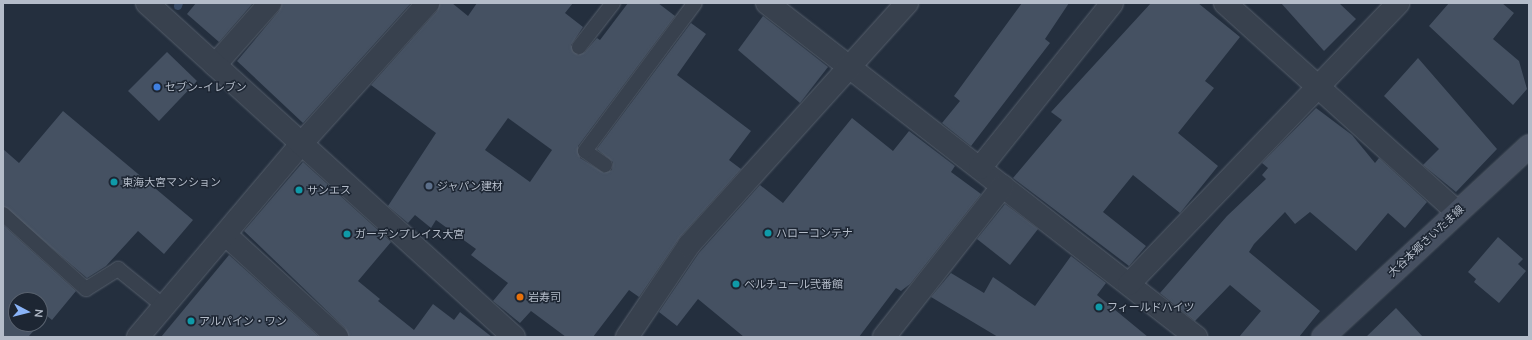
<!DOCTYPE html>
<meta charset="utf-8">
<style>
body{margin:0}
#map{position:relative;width:1532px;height:340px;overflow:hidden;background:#242f3e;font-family:Mulish,"Noto Sans JP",sans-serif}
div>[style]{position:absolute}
.stream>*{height:8px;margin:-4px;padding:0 4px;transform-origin:4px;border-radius:4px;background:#394c67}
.building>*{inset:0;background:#455162}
.roads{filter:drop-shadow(0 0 1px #565f6c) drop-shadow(0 0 1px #565f6c)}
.service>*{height:14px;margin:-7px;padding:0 7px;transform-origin:7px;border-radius:7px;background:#38414e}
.minor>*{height:22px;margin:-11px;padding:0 11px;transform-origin:11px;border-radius:11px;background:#38414e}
.tertiary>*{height:22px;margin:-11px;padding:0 11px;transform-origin:11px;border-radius:11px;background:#38414e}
.secondary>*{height:22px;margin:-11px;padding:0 11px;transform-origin:11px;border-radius:11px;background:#465061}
.dots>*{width:11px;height:11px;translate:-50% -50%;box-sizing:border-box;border:2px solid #1d2633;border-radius:50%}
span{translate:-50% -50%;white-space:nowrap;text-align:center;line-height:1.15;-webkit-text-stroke:3px #1d2633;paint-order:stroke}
.poi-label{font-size:11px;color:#b4bcc9}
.left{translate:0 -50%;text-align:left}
.street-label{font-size:11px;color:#b4bcc9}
.frame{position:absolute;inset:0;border:4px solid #b4bcc9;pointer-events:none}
.north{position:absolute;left:8px;top:292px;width:40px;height:40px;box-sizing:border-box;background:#1d2633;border:1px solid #59626f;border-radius:50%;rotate:97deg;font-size:11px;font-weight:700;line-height:16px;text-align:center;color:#b4bcc9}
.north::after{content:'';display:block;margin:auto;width:14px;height:18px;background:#8ab4f8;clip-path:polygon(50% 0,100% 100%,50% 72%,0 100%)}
</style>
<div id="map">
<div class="stream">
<div style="left:178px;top:6px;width:3px;rotate:-72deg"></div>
</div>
<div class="building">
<div style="clip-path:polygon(196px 3px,253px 3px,219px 42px,187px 14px)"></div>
<div style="clip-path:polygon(282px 3px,411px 3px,303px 123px,237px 61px,279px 11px)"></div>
<div style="clip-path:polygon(evenodd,440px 3px,452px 3px,468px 16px,477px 3px,573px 3px,565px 13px,583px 27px,571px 45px,578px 55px,585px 52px,597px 38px,600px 40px,628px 3px,658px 3px,675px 16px,578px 146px,580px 158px,604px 173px,612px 170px,613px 162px,597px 149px,691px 23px,706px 34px,677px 75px,751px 131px,729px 160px,741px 169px,680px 237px,639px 297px,629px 290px,593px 337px,566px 337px,531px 311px,520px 323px,493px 301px,508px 283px,471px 255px,476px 249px,436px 220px,431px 228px,415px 215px,408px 223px,388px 206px,436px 133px,371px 85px,437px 11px,440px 3px,508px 118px,552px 150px,530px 182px,485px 150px,508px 118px)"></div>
<div style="clip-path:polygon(1022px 3px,1069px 3px,1045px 39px,1050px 43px,971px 146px,942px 123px,960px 101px,954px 96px)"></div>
<div style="clip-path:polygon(1151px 3px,1198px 3px,1240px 37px,1205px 81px,1214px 88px,1178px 133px,1218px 166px,1180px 213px,1133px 175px,1103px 212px,1146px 246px,1129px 266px,1013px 178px,1062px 120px,1051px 112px)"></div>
<div style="clip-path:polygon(1281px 3px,1339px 3px,1356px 19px,1324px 51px)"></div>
<div style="clip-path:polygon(1449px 3px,1502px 3px,1514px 13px,1493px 39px,1519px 61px,1527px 89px,1513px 105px,1429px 26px)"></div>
<div style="clip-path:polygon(763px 16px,828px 67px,800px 103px,738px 50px)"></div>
<div style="clip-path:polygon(167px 52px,197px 81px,159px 121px,128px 91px)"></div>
<div style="clip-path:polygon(1418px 58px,1497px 149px,1456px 192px,1423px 165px,1439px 149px,1384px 96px)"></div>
<div style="clip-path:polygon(1316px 108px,1352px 135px,1375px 163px,1379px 158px,1427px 202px,1405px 228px,1388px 213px,1356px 251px,1310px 212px,1295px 224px,1285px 212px,1254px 244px,1249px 252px,1320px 311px,1299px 337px,1239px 337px,1261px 311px,1230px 285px,1195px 321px,1160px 293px,1227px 216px,1266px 179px,1262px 175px,1268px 168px,1262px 163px)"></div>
<div style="clip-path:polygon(63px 111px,193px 220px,164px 254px,138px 231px,106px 266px,87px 278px,3px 206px,3px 149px,19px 163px)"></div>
<div style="clip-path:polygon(852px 118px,893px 151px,909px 131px,955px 166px,951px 172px,981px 194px,910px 284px,901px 291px,896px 288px,859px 337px,744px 337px,698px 299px,677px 326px,659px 312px,699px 253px,760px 185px,783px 203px)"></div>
<div style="clip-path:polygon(303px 162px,391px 242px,358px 281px,380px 299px,378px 301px,414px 330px,433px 304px,454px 320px,460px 312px,492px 337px,349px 337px,345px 328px,244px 231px)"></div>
<div style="clip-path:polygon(1005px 204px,1038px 229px,1010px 265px,977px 239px)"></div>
<div style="clip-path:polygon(3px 225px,76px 291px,52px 320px,47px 316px,40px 324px,40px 300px,16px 300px,16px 324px,40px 324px,28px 337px,3px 337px)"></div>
<div style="clip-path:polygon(1498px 237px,1523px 259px,1518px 264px,1526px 271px,1499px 303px,1474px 282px,1476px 279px,1468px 272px)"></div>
<div style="clip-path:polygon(229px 255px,319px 337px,161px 337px)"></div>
<div style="clip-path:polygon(1071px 256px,1106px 283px,1097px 295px,1148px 337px,998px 337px,931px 297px,951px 273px,984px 293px,993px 277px,1035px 306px)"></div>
<div style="clip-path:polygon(1396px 308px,1423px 337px,1366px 337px)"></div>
</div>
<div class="roads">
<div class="service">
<div style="left:579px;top:47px;width:56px;rotate:-52.3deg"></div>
<div style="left:605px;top:165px;width:24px;rotate:-145deg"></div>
<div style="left:585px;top:151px;width:184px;rotate:-53.4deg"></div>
<div style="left:3px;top:214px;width:112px;rotate:42.1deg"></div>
<div style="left:86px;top:289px;width:38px;rotate:-32deg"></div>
<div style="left:118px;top:269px;width:60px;rotate:39deg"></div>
</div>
<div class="minor">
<div style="left:767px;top:3px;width:544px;rotate:37.9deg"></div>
<div style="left:1225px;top:3px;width:312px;rotate:42deg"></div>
<div style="left:215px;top:65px;width:83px;rotate:-48.4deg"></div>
<div style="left:980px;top:168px;width:211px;rotate:-51.3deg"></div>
<div style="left:226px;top:235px;width:151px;rotate:42.6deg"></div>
<div style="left:1129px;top:284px;width:389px;rotate:-46.2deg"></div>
<div style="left:138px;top:337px;width:253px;rotate:-49.8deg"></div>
<div style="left:301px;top:144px;width:190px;rotate:-48deg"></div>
<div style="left:627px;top:337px;width:111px;rotate:-56deg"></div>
<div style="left:689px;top:245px;width:326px;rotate:-48deg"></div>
<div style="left:884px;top:337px;width:192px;rotate:-51.8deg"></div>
</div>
<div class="tertiary">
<div style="left:147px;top:3px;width:496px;rotate:42.3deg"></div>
</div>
<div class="secondary">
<div style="left:1323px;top:337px;width:281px;rotate:-42.8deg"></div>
</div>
</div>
<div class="dots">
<div style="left:157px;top:87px;background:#3f7fe0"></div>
<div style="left:114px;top:182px;background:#0f9aa8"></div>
<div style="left:429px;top:186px;background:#5c6f8a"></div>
<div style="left:299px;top:190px;background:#0f9aa8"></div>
<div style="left:768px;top:233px;background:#0f9aa8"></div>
<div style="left:347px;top:234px;background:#0f9aa8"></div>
<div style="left:736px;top:284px;background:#0f9aa8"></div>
<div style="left:520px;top:297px;background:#e8710a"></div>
<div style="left:1099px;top:307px;background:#0f9aa8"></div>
<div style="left:191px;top:321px;background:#0f9aa8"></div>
</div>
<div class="poi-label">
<span class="left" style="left:165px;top:87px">セブン-イレブン</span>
<span class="left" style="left:122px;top:182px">東海大宮マンション</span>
<span class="left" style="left:437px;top:186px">ジャパン建材</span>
<span class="left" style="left:307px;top:190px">サンエス</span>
<span class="left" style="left:776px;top:233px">ハローコンテナ</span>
<span class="left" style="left:355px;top:234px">ガーデンプレイス大宮</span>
<span class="left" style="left:744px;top:284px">ベルチュール弐番館</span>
<span class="left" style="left:528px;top:297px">岩寿司</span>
<span class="left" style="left:1107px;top:307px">フィールドハイツ</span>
<span class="left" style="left:199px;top:321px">アルパイン・ワン</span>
</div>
<div class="street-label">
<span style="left:1426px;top:241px;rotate:-43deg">大谷本郷さいたま線</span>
</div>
<div class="frame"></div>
<div class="north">N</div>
</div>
